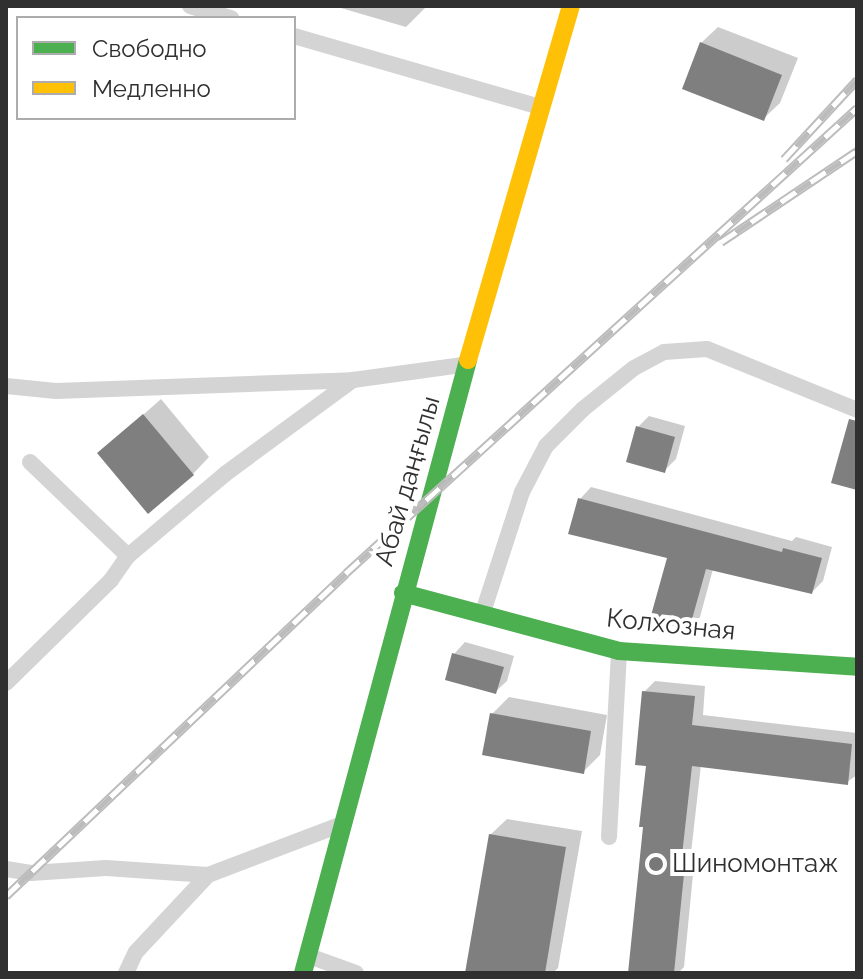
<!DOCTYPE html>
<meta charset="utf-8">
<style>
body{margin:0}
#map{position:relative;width:863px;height:979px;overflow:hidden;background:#fff;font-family:Raleway,sans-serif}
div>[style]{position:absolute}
.shadow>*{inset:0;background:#0003}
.building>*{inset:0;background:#7f7f7f}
.lane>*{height:16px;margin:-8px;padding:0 8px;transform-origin:8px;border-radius:8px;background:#d4d4d4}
.fast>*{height:18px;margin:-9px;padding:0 9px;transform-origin:9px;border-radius:9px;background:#4caf50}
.slow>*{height:18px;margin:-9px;padding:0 9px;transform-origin:9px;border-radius:9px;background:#ffc107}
.rail>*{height:9px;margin-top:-4.5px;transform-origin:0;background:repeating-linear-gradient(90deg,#fff 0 18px,#bcbcbc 0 36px);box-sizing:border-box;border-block:2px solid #bcbcbc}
.dots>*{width:22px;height:22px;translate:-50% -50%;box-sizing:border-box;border:4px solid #fff;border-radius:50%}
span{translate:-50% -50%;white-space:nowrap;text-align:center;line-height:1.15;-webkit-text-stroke:8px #fff;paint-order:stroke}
.street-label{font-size:26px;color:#303030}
.poi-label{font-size:26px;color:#303030}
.left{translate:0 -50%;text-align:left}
.frame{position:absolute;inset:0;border:8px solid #303030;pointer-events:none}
.legend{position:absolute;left:16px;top:16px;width:280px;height:104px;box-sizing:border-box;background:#fff;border:2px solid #acacac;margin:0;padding:10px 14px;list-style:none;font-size:24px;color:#303030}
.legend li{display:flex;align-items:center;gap:16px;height:40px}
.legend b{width:40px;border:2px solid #acacac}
</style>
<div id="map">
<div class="shadow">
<div style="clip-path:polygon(334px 6px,427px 6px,406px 27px)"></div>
<div style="clip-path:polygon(718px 27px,798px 58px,780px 103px,763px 119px,701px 43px)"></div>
<div style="clip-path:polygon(161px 399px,209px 457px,193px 474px,100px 453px)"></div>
<div style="clip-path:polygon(649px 416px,685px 426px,676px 459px,665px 470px,638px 427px)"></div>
<div style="clip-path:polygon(591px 487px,792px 541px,796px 537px,832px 547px,823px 581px,812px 592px,713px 569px,700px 617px,689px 628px,670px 557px,580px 499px)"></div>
<div style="clip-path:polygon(465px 642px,514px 656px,507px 681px,495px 692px,454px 654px)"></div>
<div style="clip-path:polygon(655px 681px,705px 686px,703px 715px,857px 733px,857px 775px,847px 782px,701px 765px,691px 853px,695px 854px,684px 967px,678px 973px,630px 973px,645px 825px,648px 764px,644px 692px)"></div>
<div style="clip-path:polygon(509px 697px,607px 715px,600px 755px,583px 772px,492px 714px)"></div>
<div style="clip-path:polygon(507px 819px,582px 831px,558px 968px,553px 973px,471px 973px,490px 835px)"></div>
</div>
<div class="building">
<div style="clip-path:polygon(700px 42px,782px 75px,764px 121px,682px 89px)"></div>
<div style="clip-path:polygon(143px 414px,194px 475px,148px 514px,97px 453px)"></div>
<div style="clip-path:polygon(849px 419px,857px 421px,857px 490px,831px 483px)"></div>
<div style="clip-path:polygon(636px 426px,675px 437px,665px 473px,626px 462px)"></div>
<div style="clip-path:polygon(578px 498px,782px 552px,783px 548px,822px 558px,812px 594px,706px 569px,689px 630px,650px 619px,667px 558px,568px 534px)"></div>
<div style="clip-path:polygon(452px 653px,504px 667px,496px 694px,445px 680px)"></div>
<div style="clip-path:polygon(642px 691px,695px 696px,692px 725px,852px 744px,848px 785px,692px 766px,681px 864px,685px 864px,674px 973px,628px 973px,643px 827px,639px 827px,646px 766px,635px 765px)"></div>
<div style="clip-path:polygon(490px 713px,591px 731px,584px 774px,482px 755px)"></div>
<div style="clip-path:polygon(489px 834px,566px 847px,545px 973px,465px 973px)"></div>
</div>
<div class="lane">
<div style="left:190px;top:6px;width:43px;rotate:16.3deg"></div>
<div style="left:294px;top:36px;width:256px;rotate:16.1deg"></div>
<div style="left:6px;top:386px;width:50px;rotate:5.7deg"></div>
<div style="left:56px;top:391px;width:296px;rotate:-2.1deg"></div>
<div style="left:30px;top:462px;width:136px;rotate:43.8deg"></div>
<div style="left:483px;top:612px;width:126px;rotate:-72deg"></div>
<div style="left:522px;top:492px;width:52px;rotate:-62.4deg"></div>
<div style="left:546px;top:446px;width:52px;rotate:-45deg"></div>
<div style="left:583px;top:409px;width:65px;rotate:-38.8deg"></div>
<div style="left:634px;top:368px;width:34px;rotate:-28deg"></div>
<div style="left:664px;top:352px;width:43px;rotate:-4deg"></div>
<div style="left:707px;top:349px;width:162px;rotate:22.1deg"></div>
<div style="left:6px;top:683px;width:147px;rotate:-44.4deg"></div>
<div style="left:111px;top:580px;width:29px;rotate:-55deg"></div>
<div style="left:128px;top:556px;width:127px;rotate:-40.2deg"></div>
<div style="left:225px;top:474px;width:159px;rotate:-36.3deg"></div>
<div style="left:353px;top:380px;width:111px;rotate:-7.8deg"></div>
<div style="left:609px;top:837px;width:184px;rotate:-86.9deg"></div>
<div style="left:6px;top:869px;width:25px;rotate:9deg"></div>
<div style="left:31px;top:873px;width:75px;rotate:-3.8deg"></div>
<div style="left:106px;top:868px;width:102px;rotate:3.9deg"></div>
<div style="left:309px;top:956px;width:50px;rotate:19.9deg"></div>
<div style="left:126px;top:973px;width:23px;rotate:-65deg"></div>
<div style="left:136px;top:952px;width:105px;rotate:-46.9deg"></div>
<div style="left:208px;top:875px;width:138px;rotate:-20.8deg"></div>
</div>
<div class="fast">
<div style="left:403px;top:593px;width:224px;rotate:15deg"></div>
<div style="left:619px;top:651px;width:239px;rotate:3.8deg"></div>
<div style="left:303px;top:973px;width:635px;rotate:-74.93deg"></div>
</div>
<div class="slow">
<div style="left:468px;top:360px;width:369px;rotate:-73.8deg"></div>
</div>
<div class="rail">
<div style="left:784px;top:159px;width:108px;rotate:-47.3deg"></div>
<div style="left:721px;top:242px;width:164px;rotate:-33.8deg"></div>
<div style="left:6px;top:896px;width:469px;rotate:-43.5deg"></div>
<div style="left:346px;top:573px;width:691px;rotate:-42.3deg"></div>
</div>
<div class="dots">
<div style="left:656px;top:864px;background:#787878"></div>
</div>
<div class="street-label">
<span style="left:408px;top:481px;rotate:-74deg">Абай даңғылы</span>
<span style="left:671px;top:625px;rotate:6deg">Колхозная</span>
</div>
<div class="poi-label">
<span class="left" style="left:672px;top:864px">Шиномонтаж</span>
</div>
<div class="frame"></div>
<ul class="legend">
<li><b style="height:10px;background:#4caf50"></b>Свободно</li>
<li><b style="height:10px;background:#ffc107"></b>Медленно</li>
</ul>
</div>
